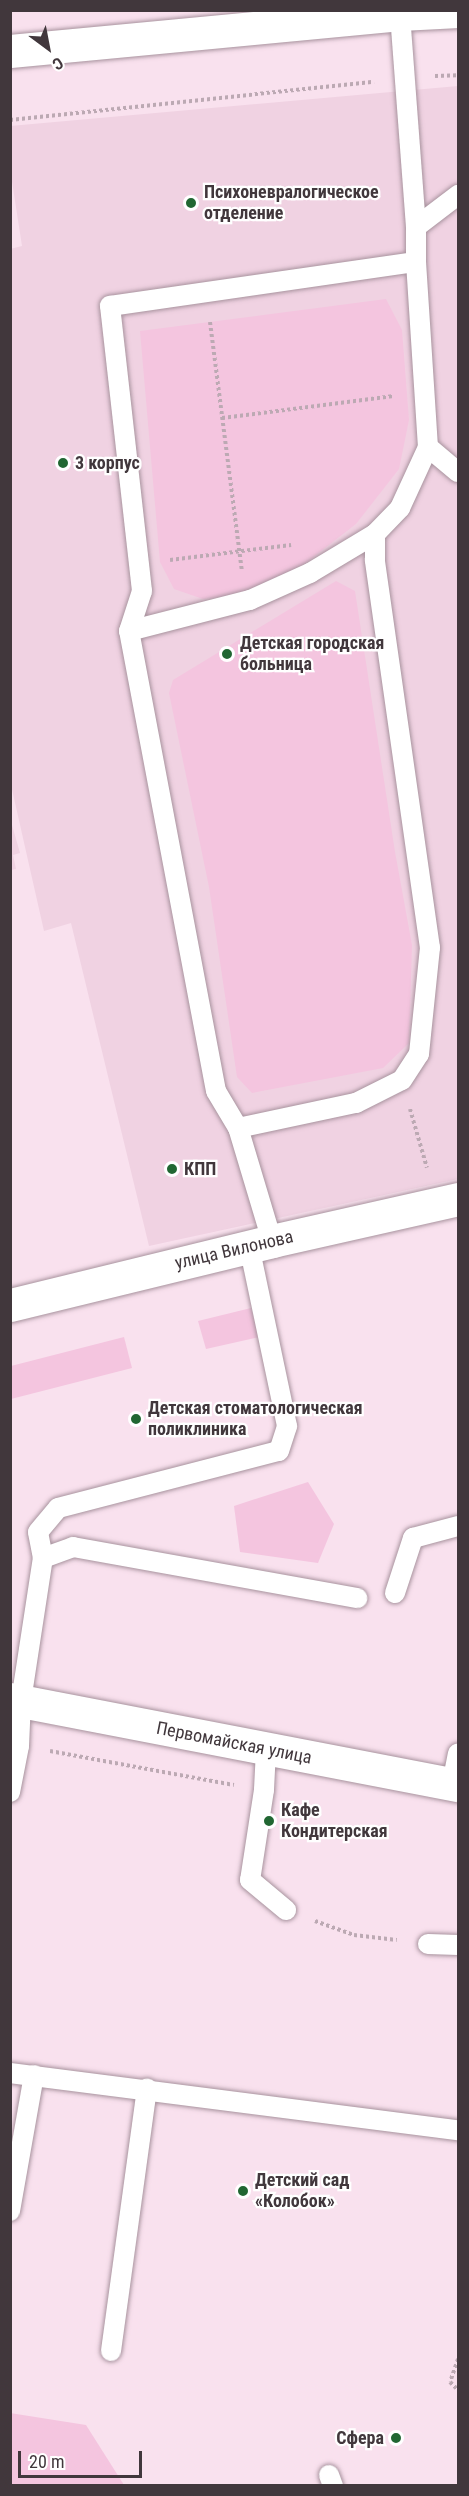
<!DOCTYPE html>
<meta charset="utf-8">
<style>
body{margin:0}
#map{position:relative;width:469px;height:2496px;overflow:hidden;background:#f9e1ee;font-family:"Roboto Condensed",sans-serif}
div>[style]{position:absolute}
.built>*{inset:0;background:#f0d2e2}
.green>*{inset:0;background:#f4c5df}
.path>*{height:4px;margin-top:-2px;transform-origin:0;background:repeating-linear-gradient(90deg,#bca9b3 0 3px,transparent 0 6px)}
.roads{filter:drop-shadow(0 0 2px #a8939e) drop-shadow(0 0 2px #a8939e)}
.service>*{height:20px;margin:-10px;padding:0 10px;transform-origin:10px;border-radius:10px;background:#fff}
.minor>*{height:33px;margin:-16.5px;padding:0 16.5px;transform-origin:16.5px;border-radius:16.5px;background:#fff}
.secondary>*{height:33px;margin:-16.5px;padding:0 16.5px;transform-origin:16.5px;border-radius:16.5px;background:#fff}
.dots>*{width:16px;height:16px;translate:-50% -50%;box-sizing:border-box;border:3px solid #fff;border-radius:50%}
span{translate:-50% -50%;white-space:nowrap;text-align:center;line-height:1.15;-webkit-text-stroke:4.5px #fff;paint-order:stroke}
.poi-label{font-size:18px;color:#41373c;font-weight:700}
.left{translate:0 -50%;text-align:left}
.right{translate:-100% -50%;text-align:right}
.street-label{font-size:18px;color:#41373c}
.frame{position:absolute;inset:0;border:12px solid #41373c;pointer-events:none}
.north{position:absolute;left:18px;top:18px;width:60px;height:60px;-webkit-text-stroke:4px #fff;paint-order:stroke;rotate:148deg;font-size:16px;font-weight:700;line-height:24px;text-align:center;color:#41373c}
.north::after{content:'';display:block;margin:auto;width:21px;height:27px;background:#41373c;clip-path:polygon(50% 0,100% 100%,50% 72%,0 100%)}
.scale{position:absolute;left:18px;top:2451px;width:124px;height:27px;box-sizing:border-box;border:3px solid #41373c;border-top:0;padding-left:8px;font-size:18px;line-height:21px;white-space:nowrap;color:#41373c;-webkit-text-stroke:4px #fff;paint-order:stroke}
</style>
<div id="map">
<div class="built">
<div style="clip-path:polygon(458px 86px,458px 1179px,149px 1246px,71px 923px,44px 931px,11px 785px,10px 249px,22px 246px,11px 175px,10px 126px)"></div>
<div style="clip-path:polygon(10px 818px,20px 853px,13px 855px,16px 869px,11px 870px)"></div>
</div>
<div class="green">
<div style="clip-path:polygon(386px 299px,402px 330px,409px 420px,399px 469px,356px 524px,303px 565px,244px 594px,203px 599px,174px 589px,160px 562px,140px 331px)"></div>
<div style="clip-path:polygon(336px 581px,355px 591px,395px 852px,412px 945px,409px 1043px,383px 1068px,252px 1093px,237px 1077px,209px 887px,169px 693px,173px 680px)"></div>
<div style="clip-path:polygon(251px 1308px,259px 1337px,206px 1349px,198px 1321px)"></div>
<div style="clip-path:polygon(124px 1337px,132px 1368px,11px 1399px,11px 1366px)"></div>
<div style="clip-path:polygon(308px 1482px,334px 1524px,318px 1563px,240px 1552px,234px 1506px)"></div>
<div style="clip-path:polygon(10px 2413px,86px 2425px,124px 2485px,11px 2485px)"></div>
</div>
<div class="path">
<div style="left:435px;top:76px;width:23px;rotate:-2deg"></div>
<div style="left:10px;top:120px;width:366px;rotate:-6deg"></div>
<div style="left:210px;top:322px;width:251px;rotate:82.7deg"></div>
<div style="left:222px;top:418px;width:173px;rotate:-7.3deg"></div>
<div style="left:170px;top:560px;width:122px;rotate:-7.1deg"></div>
<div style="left:410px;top:1109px;width:61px;rotate:73.9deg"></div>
<div style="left:50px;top:1751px;width:187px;rotate:10.5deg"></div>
<div style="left:315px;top:1921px;width:41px;rotate:19.7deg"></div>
<div style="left:354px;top:1935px;width:43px;rotate:6.6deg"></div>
<div style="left:458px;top:2359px;width:24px;rotate:109deg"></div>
<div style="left:450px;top:2382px;width:11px;rotate:45deg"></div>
</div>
<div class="roads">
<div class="service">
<div style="left:416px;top:227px;width:53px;rotate:-37.3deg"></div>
<div style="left:416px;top:262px;width:185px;rotate:86.3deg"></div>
<div style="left:428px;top:447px;width:39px;rotate:40deg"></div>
<div style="left:129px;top:631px;width:125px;rotate:-14.4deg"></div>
<div style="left:250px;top:600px;width:66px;rotate:-24.2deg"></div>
<div style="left:310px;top:573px;width:76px;rotate:-31deg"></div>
<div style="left:375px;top:534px;width:36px;rotate:-46deg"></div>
<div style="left:400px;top:508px;width:67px;rotate:-65.3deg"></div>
<div style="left:238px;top:1128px;width:121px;rotate:-12deg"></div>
<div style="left:356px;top:1103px;width:51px;rotate:-26.6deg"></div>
<div style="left:402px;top:1080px;width:31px;rotate:-57deg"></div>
<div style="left:419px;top:1054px;width:107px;rotate:-84.1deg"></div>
<div style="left:430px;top:948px;width:392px;rotate:-98.1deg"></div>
<div style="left:375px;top:560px;width:26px;rotate:-90deg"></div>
<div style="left:272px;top:1241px;width:118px;rotate:-106.7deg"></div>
<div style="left:238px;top:1128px;width:43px;rotate:-120.7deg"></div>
<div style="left:216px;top:1091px;width:468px;rotate:-100.7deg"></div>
<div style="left:129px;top:631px;width:42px;rotate:-72deg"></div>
<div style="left:142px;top:591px;width:287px;rotate:-96.4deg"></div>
<div style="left:110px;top:306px;width:309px;rotate:-8.2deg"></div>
<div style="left:416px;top:262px;width:35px;rotate:-90deg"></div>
<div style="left:416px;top:227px;width:214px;rotate:-94.3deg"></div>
<div style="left:43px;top:1558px;width:26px;rotate:-101deg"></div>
<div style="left:38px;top:1532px;width:31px;rotate:-50deg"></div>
<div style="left:58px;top:1508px;width:228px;rotate:-14.5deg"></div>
<div style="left:279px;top:1451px;width:26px;rotate:-72deg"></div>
<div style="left:287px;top:1426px;width:184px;rotate:-101.9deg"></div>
<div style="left:395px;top:1593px;width:58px;rotate:-71.9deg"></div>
<div style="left:413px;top:1538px;width:47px;rotate:-14.9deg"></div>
<div style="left:266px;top:1750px;width:40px;rotate:92.9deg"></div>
<div style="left:264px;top:1790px;width:91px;rotate:98.8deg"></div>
<div style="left:250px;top:1880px;width:47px;rotate:39.8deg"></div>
<div style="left:452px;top:1784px;width:31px;rotate:-79deg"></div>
<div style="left:10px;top:1792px;width:47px;rotate:-78.9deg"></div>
<div style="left:19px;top:1746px;width:45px;rotate:-87.5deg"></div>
<div style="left:21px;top:1701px;width:145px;rotate:-81.3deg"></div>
<div style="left:43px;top:1558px;width:32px;rotate:-20deg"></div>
<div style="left:73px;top:1547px;width:289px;rotate:10.2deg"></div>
<div style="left:428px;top:1944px;width:30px;rotate:2deg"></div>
<div style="left:10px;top:2073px;width:452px;rotate:7.3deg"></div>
<div style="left:10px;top:2211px;width:138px;rotate:-80deg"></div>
<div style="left:111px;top:2351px;width:265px;rotate:-82.2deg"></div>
<div style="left:329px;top:2475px;width:12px;rotate:70deg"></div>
</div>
<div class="minor">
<div style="left:10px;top:1305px;width:270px;rotate:-13.7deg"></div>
<div style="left:272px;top:1241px;width:191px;rotate:-12.7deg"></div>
<div style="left:10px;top:1699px;width:456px;rotate:10.9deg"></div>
</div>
<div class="secondary">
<div style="left:10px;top:51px;width:392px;rotate:-5.4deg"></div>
<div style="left:400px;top:14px;width:58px;rotate:-3deg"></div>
</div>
</div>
<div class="dots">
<div style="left:191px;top:203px;background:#216632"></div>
<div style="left:63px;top:463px;background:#216632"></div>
<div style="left:227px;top:654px;background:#216632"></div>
<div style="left:172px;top:1169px;background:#216632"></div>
<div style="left:136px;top:1419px;background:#216632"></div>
<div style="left:269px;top:1821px;background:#216632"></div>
<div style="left:243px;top:2191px;background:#216632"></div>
<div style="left:396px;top:2438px;background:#216632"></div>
</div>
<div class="poi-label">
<span class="left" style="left:204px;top:203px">Психоневралогическое<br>отделение</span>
<span class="left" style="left:75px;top:463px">3 корпус</span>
<span class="left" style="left:240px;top:654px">Детская городская<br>больница</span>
<span class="left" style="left:184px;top:1169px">КПП</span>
<span class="left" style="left:148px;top:1419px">Детская стоматологическая<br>поликлиника</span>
<span class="left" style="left:281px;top:1821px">Кафе<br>Кондитерская</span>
<span class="left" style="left:255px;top:2191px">Детский сад<br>«Колобок»</span>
<span class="right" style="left:384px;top:2438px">Сфера</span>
</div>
<div class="street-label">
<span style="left:234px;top:1250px;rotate:-13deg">улица Вилонова</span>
<span style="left:234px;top:1743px;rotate:11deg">Первомайская улица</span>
</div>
<div class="frame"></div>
<div class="north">С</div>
<div class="scale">20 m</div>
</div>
